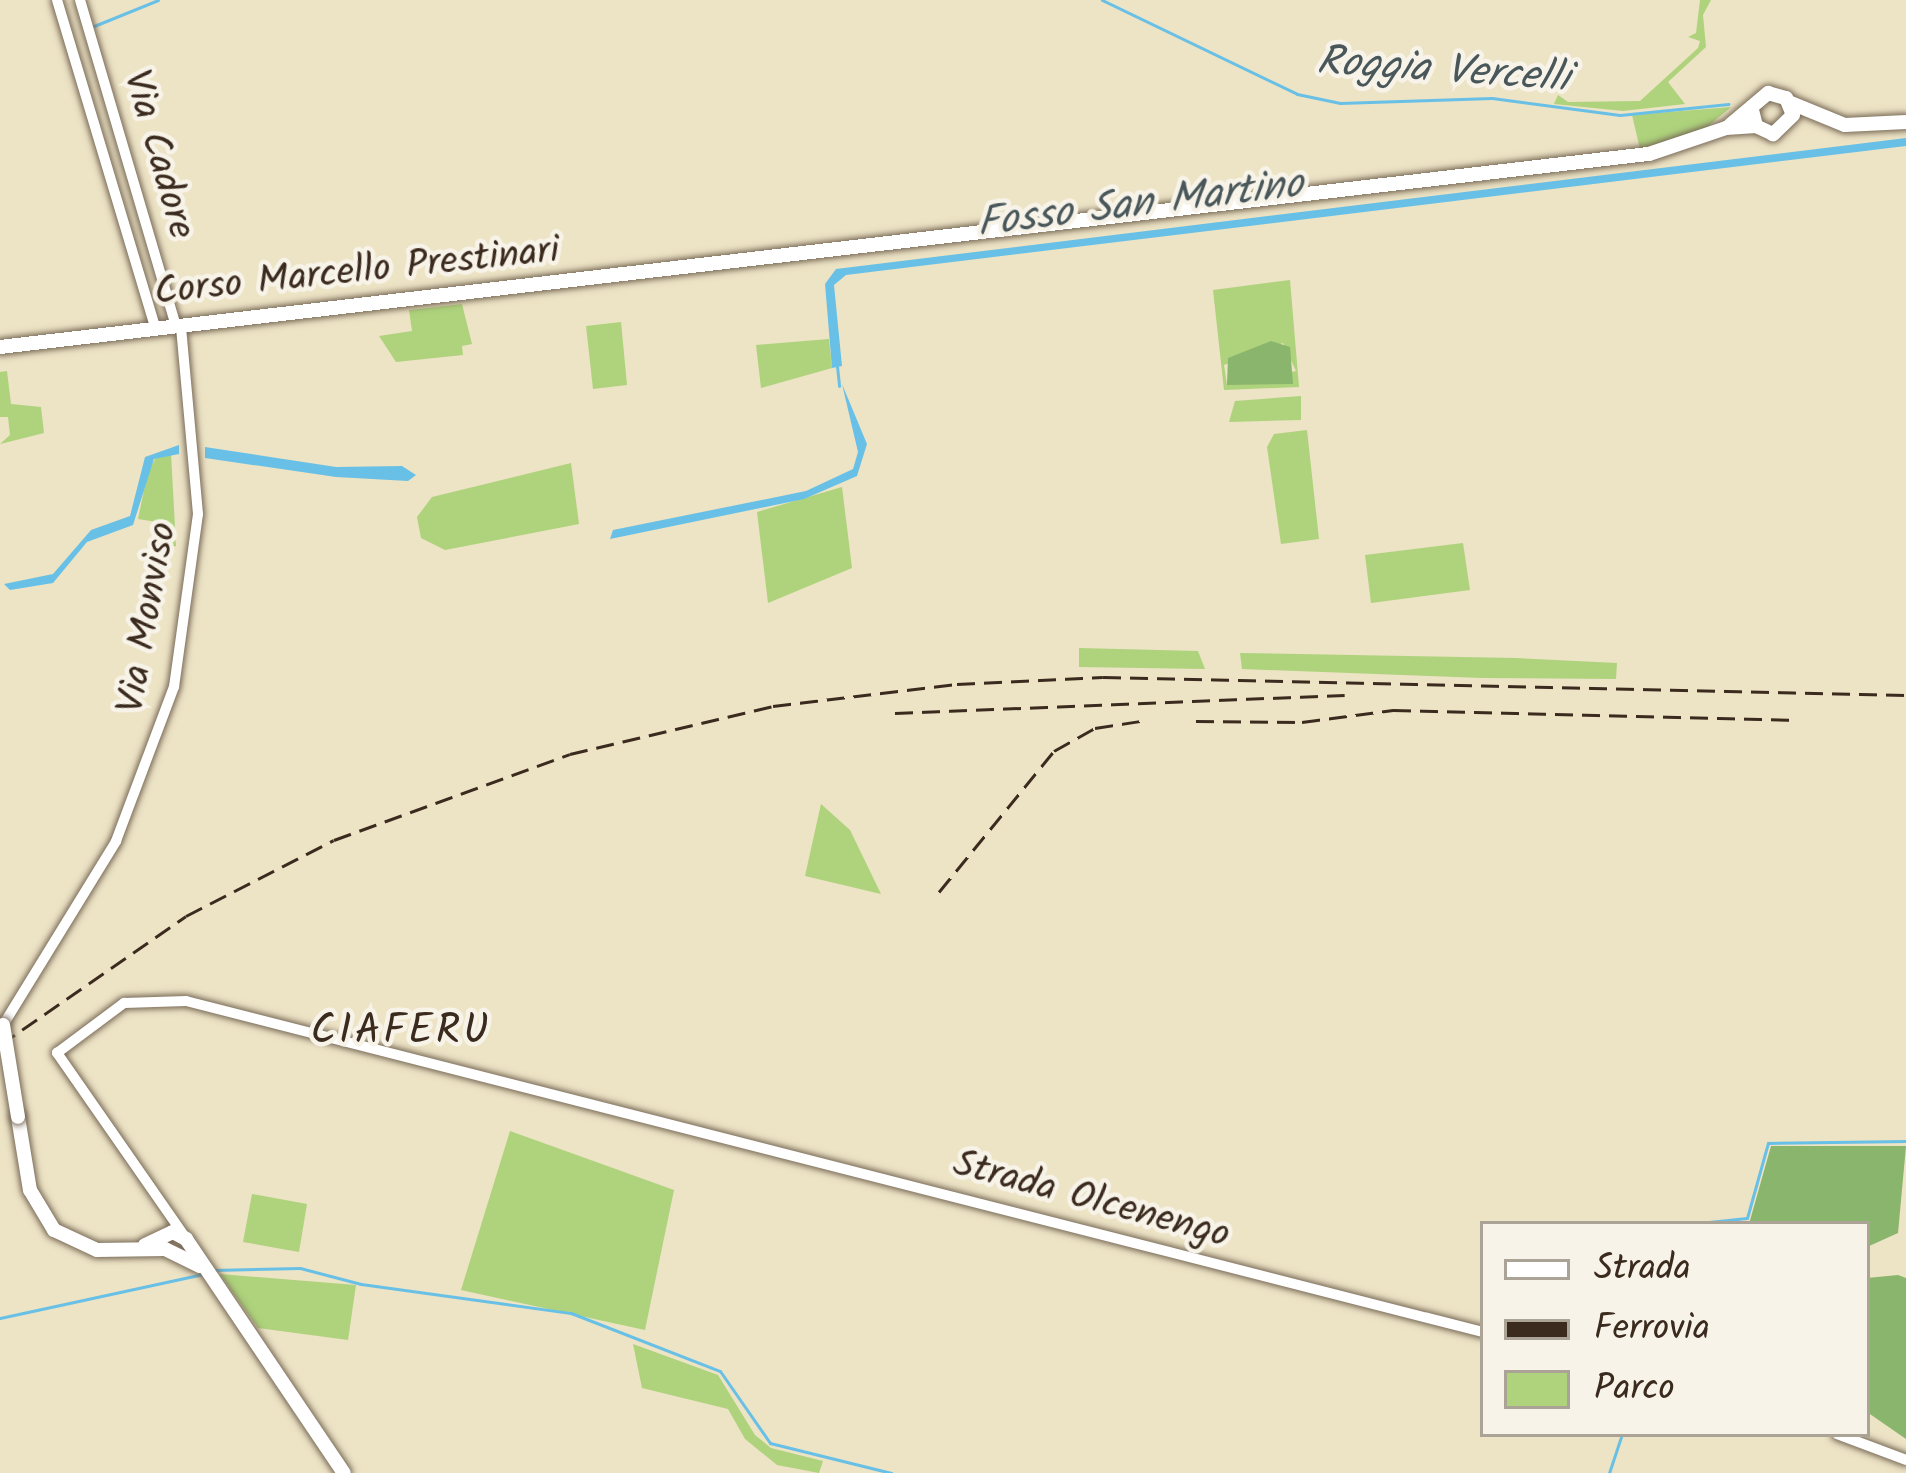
<!DOCTYPE html>
<style>
body{margin:0}
#map{position:relative;width:1906px;height:1473px;overflow:hidden;background:#ede3c5;font-family:Kalam,sans-serif}
div>[style]{position:absolute}
.green>*{inset:0;background:#aed37c}
.forest>*{inset:0;background:#8ab56c}
.water>*{inset:0;background:#69c0e6}
.stream>*{height:3px;margin:-1.5px;padding:0 1.5px;transform-origin:1.5px;border-radius:1.5px;background:#69c0e6}
.roads{filter:drop-shadow(0 0 3px #796b58) drop-shadow(0 0 3px #796b58)}
.minor>*{height:10px;margin:-5px;padding:0 5px;transform-origin:5px;border-radius:5px;background:#fff}
.major>*{height:14px;margin:-7px;padding:0 7px;transform-origin:7px;border-radius:7px;background:#fff}
.rail>*{height:3px;margin-top:-1.5px;transform-origin:0;background:repeating-linear-gradient(90deg,#3b2a1e 0 18px,transparent 0 27px)}
.bridges{filter:drop-shadow(0 0 3px #796b58) drop-shadow(0 0 3px #796b58)}
.major-bridge>*{height:14px;margin:-7px;padding:0 7px;transform-origin:7px;border-radius:7px;background:#fff}
span{translate:-50% -50%;white-space:nowrap;text-align:center;line-height:1.15;-webkit-text-stroke:9px #f7f3e8;paint-order:stroke}
.street-label{font-size:39px;color:#3b2a1e}
.water-label{font-size:42px;color:#49575a;font-style:italic}
.neighbourhood-label{font-size:42px;color:#3b2a1e;letter-spacing:3px}
.legend{position:absolute;left:1480px;top:1221px;width:390px;height:216px;box-sizing:border-box;background:#f7f3e8;border:3px solid #aca397;margin:0;padding:15px 21px;list-style:none;font-size:36px;color:#3b2a1e}
.legend li{display:flex;align-items:center;gap:24px;height:60px}
.legend b{width:60px;border:3px solid #aca397}
</style>
<div id="map">
<div class="green">
<div style="clip-path:polygon(1700px 0,1711px 0,1703px 15px,1706px 47px,1668px 82px,1685px 104px,1623px 111px,1554px 104px,1558px 95px,1568px 102px,1640px 101px,1698px 48px,1700px 41px,1688px 37px,1696px 33px)"></div>
<div style="clip-path:polygon(1731px 107px,1706px 128px,1640px 149px,1632px 115px)"></div>
<div style="clip-path:polygon(evenodd,1290px 280px,1299px 387px,1224px 390px,1213px 290px,1290px 280px,1283px 343px,1296px 371px,1227px 385px,1224px 365px,1283px 343px)"></div>
<div style="clip-path:polygon(462px 304px,472px 344px,462px 346px,463px 355px,396px 362px,379px 336px,412px 331px,409px 310px)"></div>
<div style="clip-path:polygon(621px 322px,627px 385px,593px 389px,586px 326px)"></div>
<div style="clip-path:polygon(829px 339px,832px 368px,761px 388px,756px 345px)"></div>
<div style="clip-path:polygon(7px 371px,11px 404px,41px 407px,44px 433px,0 444px,10px 435px,8px 417px,0 417px,0 372px)"></div>
<div style="clip-path:polygon(1301px 396px,1301px 420px,1229px 422px,1235px 401px)"></div>
<div style="clip-path:polygon(1307px 430px,1319px 539px,1281px 544px,1267px 447px,1274px 434px)"></div>
<div style="clip-path:polygon(171px 453px,176px 546px,163px 550px,163px 523px,138px 519px,148px 471px,157px 456px)"></div>
<div style="clip-path:polygon(571px 463px,579px 524px,445px 550px,421px 538px,417px 517px,432px 497px)"></div>
<div style="clip-path:polygon(842px 487px,852px 568px,768px 603px,757px 512px)"></div>
<div style="clip-path:polygon(1463px 543px,1470px 590px,1371px 603px,1365px 555px)"></div>
<div style="clip-path:polygon(1079px 648px,1198px 651px,1205px 669px,1079px 667px)"></div>
<div style="clip-path:polygon(1240px 653px,1516px 658px,1617px 663px,1616px 679px,1482px 678px,1242px 669px)"></div>
<div style="clip-path:polygon(821px 804px,850px 830px,881px 894px,805px 876px)"></div>
<div style="clip-path:polygon(510px 1131px,674px 1190px,645px 1330px,461px 1290px)"></div>
<div style="clip-path:polygon(252px 1194px,307px 1204px,299px 1252px,243px 1242px)"></div>
<div style="clip-path:polygon(220px 1274px,356px 1285px,348px 1340px,258px 1328px)"></div>
<div style="clip-path:polygon(633px 1344px,718px 1375px,755px 1435px,771px 1448px,823px 1461px,819px 1473px,777px 1465px,745px 1439px,728px 1409px,642px 1388px)"></div>
</div>
<div class="forest">
<div style="clip-path:polygon(1271px 341px,1290px 347px,1293px 384px,1227px 385px,1228px 358px)"></div>
<div style="clip-path:polygon(1771px 1146px,1906px 1146px,1898px 1233px,1867px 1247px,1867px 1224px,1749px 1224px)"></div>
<div style="clip-path:polygon(1898px 1275px,1906px 1278px,1906px 1439px,1867px 1412px,1867px 1278px)"></div>
</div>
<div class="water">
<div style="clip-path:polygon(1906px 138px,1906px 146px,846px 275px,834px 285px,842px 366px,832px 368px,825px 284px,836px 269px)"></div>
<div style="clip-path:polygon(842px 384px,867px 444px,857px 476px,804px 499px,610px 539px,613px 530px,806px 491px,853px 469px,858px 452px)"></div>
<div style="clip-path:polygon(179px 445px,179px 454px,154px 459px,133px 525px,87px 542px,53px 583px,10px 590px,4px 584px,53px 574px,91px 530px,130px 516px,145px 457px)"></div>
<div style="clip-path:polygon(205px 447px,336px 467px,402px 466px,416px 475px,408px 481px,336px 477px,205px 458px)"></div>
</div>
<div class="stream">
<div style="left:1102px;top:0;width:216px;rotate:25.7deg"></div>
<div style="left:1297px;top:94px;width:44px;rotate:11.8deg"></div>
<div style="left:1340px;top:103px;width:152px;rotate:-1.9deg"></div>
<div style="left:1492px;top:98px;width:129px;rotate:7.6deg"></div>
<div style="left:1620px;top:115px;width:109px;rotate:-5.8deg"></div>
<div style="left:94px;top:26px;width:69px;rotate:-22.1deg"></div>
<div style="left:837px;top:366px;width:20px;rotate:84deg"></div>
<div style="left:1690px;top:1224px;width:57px;rotate:-6deg"></div>
<div style="left:1747px;top:1218px;width:78px;rotate:-74.4deg"></div>
<div style="left:1768px;top:1143px;width:138px;rotate:-0.8deg"></div>
<div style="left:213px;top:1270px;width:87px;rotate:-1.3deg"></div>
<div style="left:300px;top:1268px;width:63px;rotate:14.7deg"></div>
<div style="left:361px;top:1284px;width:212px;rotate:7.9deg"></div>
<div style="left:571px;top:1313px;width:160px;rotate:21.3deg"></div>
<div style="left:720px;top:1371px;width:88px;rotate:55.2deg"></div>
<div style="left:770px;top:1443px;width:125px;rotate:13.9deg"></div>
<div style="left:0;top:1318px;width:209px;rotate:-12.2deg"></div>
<div style="left:1609px;top:1473px;width:41px;rotate:-71.6deg"></div>
</div>
<div class="roads">
<div class="minor">
<div style="left:57px;top:0;width:344px;rotate:73.3deg"></div>
<div style="left:80px;top:0;width:340px;rotate:73.6deg"></div>
<div style="left:3px;top:1025px;width:216px;rotate:-58.4deg"></div>
<div style="left:116px;top:841px;width:165px;rotate:-69.4deg"></div>
<div style="left:174px;top:687px;width:175px;rotate:-82.1deg"></div>
<div style="left:198px;top:514px;width:189px;rotate:-95.2deg"></div>
<div style="left:183px;top:1234px;width:221px;rotate:-124.8deg"></div>
<div style="left:57px;top:1053px;width:84px;rotate:-36.7deg"></div>
<div style="left:124px;top:1003px;width:62px;rotate:-1.8deg"></div>
<div style="left:186px;top:1001px;width:1339px;rotate:14.32deg"></div>
<div style="left:1837px;top:1434px;width:74px;rotate:20.6deg"></div>
</div>
<div class="major">
<div style="left:1791px;top:103px;width:58px;rotate:22.2deg"></div>
<div style="left:1845px;top:125px;width:61px;rotate:-2.8deg"></div>
<div style="left:1730px;top:125px;width:50px;rotate:-40.1deg"></div>
<div style="left:1768px;top:93px;width:19px;rotate:16deg"></div>
<div style="left:1786px;top:98px;width:18px;rotate:68deg"></div>
<div style="left:1793px;top:115px;width:28px;rotate:136deg"></div>
<div style="left:1773px;top:134px;width:19px;rotate:-155deg"></div>
<div style="left:1756px;top:126px;width:16px;rotate:-104deg"></div>
<div style="left:0;top:347px;width:1660px;rotate:-6.68deg"></div>
<div style="left:1649px;top:154px;width:81px;rotate:-18.7deg"></div>
<div style="left:1726px;top:128px;width:30px;rotate:-4deg"></div>
<div style="left:18px;top:1117px;width:74px;rotate:80.7deg"></div>
<div style="left:30px;top:1190px;width:47px;rotate:59deg"></div>
<div style="left:54px;top:1230px;width:47px;rotate:24.9deg"></div>
<div style="left:97px;top:1250px;width:68px;rotate:-0.8deg"></div>
<div style="left:165px;top:1249px;width:39px;rotate:26deg"></div>
<div style="left:186px;top:1239px;width:282px;rotate:56deg"></div>
<div style="left:145px;top:1245px;width:31px;rotate:-25deg"></div>
<div style="left:173px;top:1232px;width:15px;rotate:28deg"></div>
</div>
</div>
<div class="rail">
<div style="left:895px;top:713px;width:450px;rotate:-2.3deg"></div>
<div style="left:1196px;top:721px;width:106px;rotate:0.5deg"></div>
<div style="left:1302px;top:722px;width:92px;rotate:-7.5deg"></div>
<div style="left:1393px;top:710px;width:405px;rotate:1.4deg"></div>
<div style="left:939px;top:892px;width:182px;rotate:-50.8deg"></div>
<div style="left:1054px;top:751px;width:47px;rotate:-29.3deg"></div>
<div style="left:1095px;top:728px;width:47px;rotate:-8.7deg"></div>
<div style="left:0;top:1045px;width:226px;rotate:-34.7deg"></div>
<div style="left:186px;top:916px;width:166px;rotate:-27.2deg"></div>
<div style="left:334px;top:840px;width:251px;rotate:-20deg"></div>
<div style="left:570px;top:754px;width:209px;rotate:-13.3deg"></div>
<div style="left:773px;top:706px;width:185px;rotate:-6.8deg"></div>
<div style="left:957px;top:684px;width:146px;rotate:-2.7deg"></div>
<div style="left:1103px;top:677px;width:803px;rotate:1.28deg"></div>
</div>
<div class="bridges">
<div class="major-bridge">
<div style="left:3px;top:1025px;width:93px;rotate:80.7deg"></div>
</div>
</div>
<div class="street-label">
<span style="left:157px;top:155px;rotate:74deg">Via Cadore</span>
<span style="left:357px;top:273px;rotate:-6deg">Corso Marcello Prestinari</span>
<span style="left:149px;top:618px;rotate:-80deg">Via Monviso</span>
<span style="left:1091px;top:1201px;rotate:15deg">Strada Olcenengo</span>
</div>
<div class="water-label">
<span style="left:1443px;top:71px;rotate:4deg">Roggia Vercelli</span>
<span style="left:1140px;top:205px;rotate:-7deg">Fosso San Martino</span>
</div>
<div class="neighbourhood-label">
<span style="left:401px;top:1032px">CIAFERU</span>
</div>
<ul class="legend">
<li><b style="height:15px;background:#fff"></b>Strada</li>
<li><b style="height:15px;background:#3b2a1e"></b>Ferrovia</li>
<li><b style="height:33px;background:#aed37c"></b>Parco</li>
</ul>
</div>
